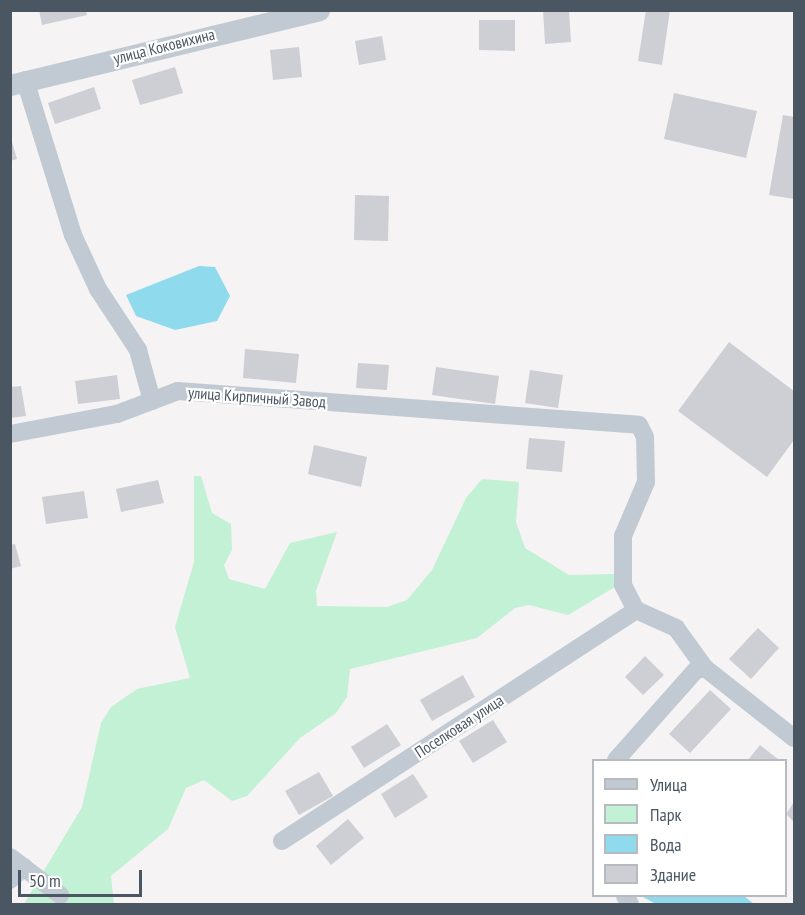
<!DOCTYPE html>
<meta charset="utf-8">
<style>
body{margin:0}
#map{position:relative;width:805px;height:915px;overflow:hidden;background:#f5f3f3;font-family:"PT Sans Narrow",sans-serif}
div>[style]{position:absolute}
.green>*{inset:0;background:#c3f1d5}
.water>*{inset:0;background:#90daee}
.building>*{inset:0;background:#cdcfd5}
.minor>*{height:18px;margin:-9px;padding:0 9px;transform-origin:9px;border-radius:9px;background:#c1cad2}
.tertiary>*{height:21px;margin:-10.5px;padding:0 10.5px;transform-origin:10.5px;border-radius:10.5px;background:#c1cad2}
span{translate:-50% -50%;white-space:nowrap;text-align:center;line-height:1.15;-webkit-text-stroke:4.5px #fff;paint-order:stroke}
.street-label{font-size:16px;color:#4a5661}
.frame{position:absolute;inset:0;border:12px solid #4a5661;pointer-events:none}
.legend{position:absolute;left:592px;top:759px;width:195px;height:138px;box-sizing:border-box;background:#fff;border:2px solid #b7bbc0;margin:0;padding:8px 10px;list-style:none;font-size:18px;color:#4a5661}
.legend li{display:flex;align-items:center;gap:12px;height:30px}
.legend b{width:30px;border:2px solid #b7bbc0}
.scale{position:absolute;left:18px;top:870px;width:124px;height:27px;box-sizing:border-box;border:3px solid #4a5661;border-top:0;padding-left:8px;font-size:18px;line-height:21px;white-space:nowrap;color:#4a5661;-webkit-text-stroke:4px #fff;paint-order:stroke}
</style>
<div id="map">
<div class="green">
<div style="clip-path:polygon(194px 476px,201px 476px,212px 513px,231px 524px,232px 550px,224px 565px,229px 579px,265px 589px,290px 543px,337px 532px,316px 591px,317px 606px,387px 607px,407px 600px,432px 570px,466px 498px,482px 479px,519px 482px,516px 522px,525px 548px,569px 575px,614px 574px,615px 587px,568px 615px,529px 605px,515px 608px,477px 638px,350px 669px,347px 697px,336px 713px,300px 738px,247px 796px,232px 801px,204px 780px,186px 788px,168px 829px,111px 876px,114px 904px,24px 904px,82px 807px,101px 723px,111px 707px,137px 689px,190px 678px,175px 627px,194px 562px)"></div>
</div>
<div class="water">
<div style="clip-path:polygon(199px 266px,215px 267px,230px 296px,217px 321px,175px 330px,136px 316px,126px 295px)"></div>
<div style="clip-path:polygon(641px 896px,744px 896px,754px 904px,656px 904px)"></div>
</div>
<div class="building">
<div style="clip-path:polygon(39px 10px,86px 10px,87px 15px,42px 25px)"></div>
<div style="clip-path:polygon(543px 10px,569px 10px,571px 42px,545px 44px)"></div>
<div style="clip-path:polygon(646px 10px,670px 10px,662px 65px,638px 61px)"></div>
<div style="clip-path:polygon(479px 20px,515px 20px,515px 51px,479px 50px)"></div>
<div style="clip-path:polygon(382px 36px,386px 60px,359px 65px,355px 41px)"></div>
<div style="clip-path:polygon(299px 47px,302px 77px,273px 80px,270px 50px)"></div>
<div style="clip-path:polygon(175px 67px,183px 93px,140px 105px,132px 80px)"></div>
<div style="clip-path:polygon(94px 87px,101px 109px,55px 124px,48px 103px)"></div>
<div style="clip-path:polygon(674px 93px,757px 111px,746px 158px,664px 139px)"></div>
<div style="clip-path:polygon(783px 115px,794px 117px,794px 199px,769px 195px)"></div>
<div style="clip-path:polygon(10px 135px,17px 159px,10px 161px)"></div>
<div style="clip-path:polygon(355px 195px,389px 196px,388px 241px,354px 240px)"></div>
<div style="clip-path:polygon(729px 342px,794px 391px,794px 440px,767px 477px,678px 411px)"></div>
<div style="clip-path:polygon(245px 349px,299px 354px,296px 383px,243px 378px)"></div>
<div style="clip-path:polygon(358px 363px,389px 365px,387px 390px,356px 388px)"></div>
<div style="clip-path:polygon(436px 367px,499px 376px,495px 404px,432px 395px)"></div>
<div style="clip-path:polygon(530px 370px,563px 375px,558px 408px,525px 403px)"></div>
<div style="clip-path:polygon(117px 375px,120px 399px,78px 404px,75px 381px)"></div>
<div style="clip-path:polygon(21px 386px,26px 416px,10px 418px,10px 387px)"></div>
<div style="clip-path:polygon(529px 438px,565px 441px,562px 472px,526px 469px)"></div>
<div style="clip-path:polygon(314px 445px,367px 457px,361px 487px,308px 474px)"></div>
<div style="clip-path:polygon(158px 480px,164px 503px,121px 512px,116px 489px)"></div>
<div style="clip-path:polygon(84px 491px,88px 518px,46px 524px,42px 497px)"></div>
<div style="clip-path:polygon(15px 544px,21px 566px,10px 569px,10px 545px)"></div>
<div style="clip-path:polygon(758px 628px,779px 648px,751px 679px,729px 659px)"></div>
<div style="clip-path:polygon(645px 656px,664px 675px,643px 695px,625px 677px)"></div>
<div style="clip-path:polygon(463px 675px,475px 697px,432px 721px,420px 700px)"></div>
<div style="clip-path:polygon(710px 690px,731px 709px,690px 753px,669px 734px)"></div>
<div style="clip-path:polygon(493px 720px,507px 742px,473px 763px,459px 741px)"></div>
<div style="clip-path:polygon(387px 724px,401px 745px,364px 768px,351px 747px)"></div>
<div style="clip-path:polygon(760px 745px,779px 760px,748px 760px)"></div>
<div style="clip-path:polygon(319px 772px,333px 796px,299px 815px,285px 791px)"></div>
<div style="clip-path:polygon(413px 774px,428px 797px,395px 818px,381px 794px)"></div>
<div style="clip-path:polygon(794px 802px,794px 822px,786px 814px)"></div>
<div style="clip-path:polygon(348px 819px,364px 838px,331px 865px,316px 846px)"></div>
</div>
<div class="minor">
<div style="left:25px;top:80px;width:162px;rotate:72.8deg"></div>
<div style="left:73px;top:235px;width:60px;rotate:65.2deg"></div>
<div style="left:98px;top:289px;width:73px;rotate:56.7deg"></div>
<div style="left:138px;top:350px;width:53px;rotate:74.6deg"></div>
<div style="left:10px;top:434px;width:109px;rotate:-10.6deg"></div>
<div style="left:117px;top:414px;width:65px;rotate:-20.7deg"></div>
<div style="left:178px;top:391px;width:462px;rotate:4.2deg"></div>
<div style="left:639px;top:425px;width:13px;rotate:63deg"></div>
<div style="left:645px;top:437px;width:45px;rotate:88.7deg"></div>
<div style="left:646px;top:482px;width:59px;rotate:113.1deg"></div>
<div style="left:623px;top:536px;width:49px;rotate:90deg"></div>
<div style="left:623px;top:585px;width:28px;rotate:63deg"></div>
<div style="left:636px;top:610px;width:44px;rotate:24.2deg"></div>
<div style="left:676px;top:628px;width:49px;rotate:54.1deg"></div>
<div style="left:616px;top:760px;width:120px;rotate:-48.4deg"></div>
<div style="left:696px;top:670px;width:9px;rotate:-13deg"></div>
<div style="left:705px;top:668px;width:113px;rotate:38.2deg"></div>
<div style="left:282px;top:841px;width:423px;rotate:-33.1deg"></div>
<div style="left:10px;top:857px;width:63px;rotate:37.2deg"></div>
<div style="left:10px;top:880px;width:19px;rotate:-43deg"></div>
<div style="left:625px;top:896px;width:9px;rotate:58deg"></div>
</div>
<div class="tertiary">
<div style="left:10px;top:85px;width:318px;rotate:-13.6deg"></div>
</div>
<div class="street-label">
<span style="left:164px;top:46px;rotate:-14deg">улица Коковихина</span>
<span style="left:257px;top:397px;rotate:4deg">улица Кирпичный Завод</span>
<span style="left:459px;top:726px;rotate:-33deg">Поселковая улица</span>
</div>
<div class="frame"></div>
<ul class="legend">
<li><b style="height:8px;background:#c1cad2"></b>Улица</li>
<li><b style="height:16px;background:#c3f1d5"></b>Парк</li>
<li><b style="height:16px;background:#90daee"></b>Вода</li>
<li><b style="height:16px;background:#cdcfd5"></b>Здание</li>
</ul>
<div class="scale">50 m</div>
</div>
